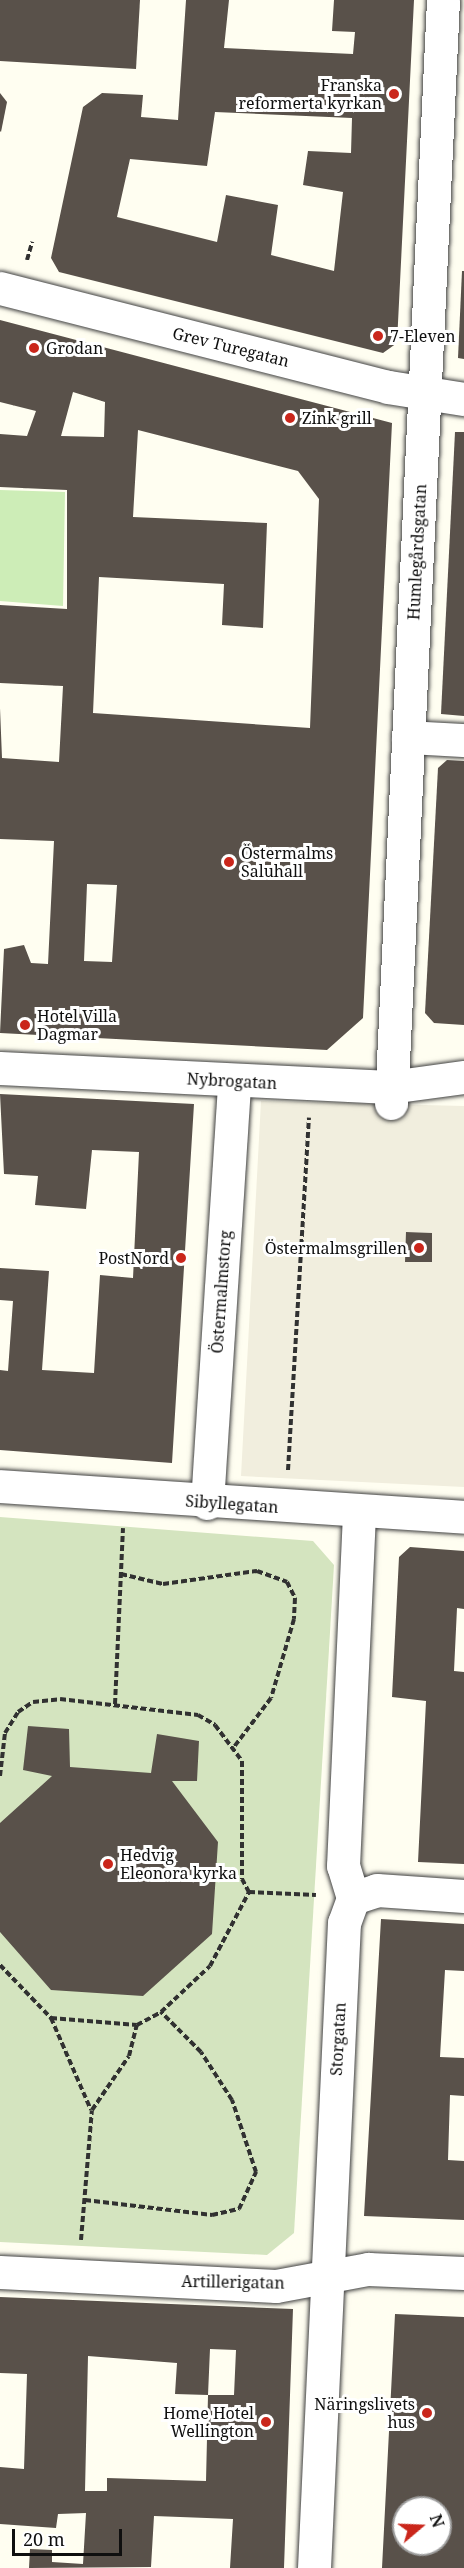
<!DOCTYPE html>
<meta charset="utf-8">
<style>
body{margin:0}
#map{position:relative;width:464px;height:2568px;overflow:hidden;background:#fffef1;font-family:"Noto Serif",serif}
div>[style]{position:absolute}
.green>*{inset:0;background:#cdedb7}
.cemetery>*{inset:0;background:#d4e4bf}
.plaza>*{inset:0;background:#f1eede}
.building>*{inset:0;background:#59514a}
.path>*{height:4px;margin-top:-2px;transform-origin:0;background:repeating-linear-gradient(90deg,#313131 0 6px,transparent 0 9px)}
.roads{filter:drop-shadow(0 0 2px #424242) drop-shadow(0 0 2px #424242)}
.minor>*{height:33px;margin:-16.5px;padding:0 16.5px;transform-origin:16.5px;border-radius:16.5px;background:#fff}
.dots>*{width:16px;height:16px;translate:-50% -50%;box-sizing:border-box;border:3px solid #fff;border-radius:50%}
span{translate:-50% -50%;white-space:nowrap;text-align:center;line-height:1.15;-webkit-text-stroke:6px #fff;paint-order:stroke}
.poi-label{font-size:16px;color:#0f0f0f}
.right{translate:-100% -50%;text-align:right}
.left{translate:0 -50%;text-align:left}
.street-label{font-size:16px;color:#0f0f0f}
.north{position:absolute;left:392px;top:2496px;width:60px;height:60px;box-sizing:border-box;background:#fff;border:2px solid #9f9f9f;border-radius:50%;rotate:71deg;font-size:16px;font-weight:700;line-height:24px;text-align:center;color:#0f0f0f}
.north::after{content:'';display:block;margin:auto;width:21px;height:27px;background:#ca261b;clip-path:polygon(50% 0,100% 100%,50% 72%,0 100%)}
.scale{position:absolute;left:12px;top:2529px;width:110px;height:27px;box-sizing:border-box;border:3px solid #0f0f0f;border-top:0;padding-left:8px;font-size:18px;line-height:21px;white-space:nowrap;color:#0f0f0f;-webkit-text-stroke:4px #fff;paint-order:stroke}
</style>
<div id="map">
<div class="green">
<div style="clip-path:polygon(0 490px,65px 492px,63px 606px,0 601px)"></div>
</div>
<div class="cemetery">
<div style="clip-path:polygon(0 1517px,313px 1541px,334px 1565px,294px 2233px,267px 2255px,0 2242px)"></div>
</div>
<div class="plaza">
<div style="clip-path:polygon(evenodd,261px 1101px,464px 1106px,464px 1487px,241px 1476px,261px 1101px,407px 1232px,432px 1233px,432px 1262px,407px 1232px)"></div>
</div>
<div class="building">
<div style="clip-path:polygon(0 0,140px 0,136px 69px,0 61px)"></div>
<div style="clip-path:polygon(evenodd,186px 0,229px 0,224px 48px,353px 54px,355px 32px,332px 31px,334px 0,414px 0,397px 343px,383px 353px,59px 272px,51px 258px,83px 107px,102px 93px,143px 95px,141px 117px,178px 120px,186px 0,215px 112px,352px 118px,351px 153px,308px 151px,303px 185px,343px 192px,334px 271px,271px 255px,278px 205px,226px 195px,217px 242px,117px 217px,130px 159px,207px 166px,215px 112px)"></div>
<div style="clip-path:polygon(0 93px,7px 102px,1px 132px,0 131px)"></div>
<div style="clip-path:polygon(462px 271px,464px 271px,464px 359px,458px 358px)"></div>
<div style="clip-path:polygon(evenodd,0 320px,392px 423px,363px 1018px,327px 1050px,0 1033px,4px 949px,24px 945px,31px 963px,48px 964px,54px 841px,0 839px,0 708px,2px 758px,59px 762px,63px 686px,0 683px,0 605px,67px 609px,67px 490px,0 487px,0 434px,27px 436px,36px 411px,0 402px,0 320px,73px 392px,105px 402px,104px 437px,61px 436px,73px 392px,0 320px,138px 430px,298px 471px,319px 499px,310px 728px,93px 713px,99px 577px,224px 584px,222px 625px,263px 628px,267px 523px,133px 517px,138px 430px,0 320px,87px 884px,117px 885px,112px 962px,84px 961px,87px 884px)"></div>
<div style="clip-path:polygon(455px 432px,464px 432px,464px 716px,441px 714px)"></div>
<div style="clip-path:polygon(447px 760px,464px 761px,464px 1025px,434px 1023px,425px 1013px,438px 768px)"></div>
<div style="clip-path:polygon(0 1094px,194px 1104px,172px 1463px,0 1450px,0 1370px,8px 1371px,13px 1301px,0 1300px,0 1268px,49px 1271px,42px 1370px,94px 1373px,100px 1275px,133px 1278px,139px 1152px,92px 1150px,86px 1209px,35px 1205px,38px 1176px,4px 1174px)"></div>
<div style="clip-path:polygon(406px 1232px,432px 1233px,432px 1262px,405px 1262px)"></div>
<div style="clip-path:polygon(410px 1547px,464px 1551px,464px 1609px,457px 1608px,454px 1671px,464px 1672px,464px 1864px,418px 1862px,426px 1701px,392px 1697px,399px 1557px)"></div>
<div style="clip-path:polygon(28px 1726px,69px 1729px,70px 1767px,151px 1773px,157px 1734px,199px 1741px,197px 1781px,172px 1781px,218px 1842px,212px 1934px,143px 1996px,51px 1990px,0 1932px,0 1823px,52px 1776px,23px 1770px)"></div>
<div style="clip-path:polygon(381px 1919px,464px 1924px,464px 1971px,445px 1970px,440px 2057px,464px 2058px,464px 2096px,450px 2095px,448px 2160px,464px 2161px,464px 2220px,364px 2216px)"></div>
<div style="clip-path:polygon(evenodd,0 2297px,293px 2309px,284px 2568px,230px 2568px,233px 2519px,154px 2516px,151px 2567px,29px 2568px,30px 2549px,52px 2550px,52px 2562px,83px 2564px,86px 2513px,58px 2514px,56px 2528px,0 2524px,0 2467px,24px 2469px,27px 2374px,0 2373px,0 2297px,210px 2349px,236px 2350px,234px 2395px,208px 2395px,206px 2481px,107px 2478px,107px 2491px,85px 2491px,88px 2356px,177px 2363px,175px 2394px,208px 2395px,210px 2349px)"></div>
<div style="clip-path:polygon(evenodd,395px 2314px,464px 2317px,464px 2568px,382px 2568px,395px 2314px,404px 2508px,440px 2508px,440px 2544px,404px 2544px,404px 2508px)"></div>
</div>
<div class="path">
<div style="left:27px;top:260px;width:19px;rotate:-74deg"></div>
<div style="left:288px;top:1470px;width:353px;rotate:-86.6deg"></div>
<div style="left:121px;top:1574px;width:43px;rotate:13.4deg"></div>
<div style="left:163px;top:1584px;width:95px;rotate:-7.9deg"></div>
<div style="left:257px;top:1571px;width:32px;rotate:20deg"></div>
<div style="left:287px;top:1582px;width:18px;rotate:63deg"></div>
<div style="left:295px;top:1598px;width:21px;rotate:93deg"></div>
<div style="left:294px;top:1619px;width:82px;rotate:106.2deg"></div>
<div style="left:271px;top:1698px;width:61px;rotate:127.1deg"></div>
<div style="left:115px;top:1704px;width:176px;rotate:-87.4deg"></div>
<div style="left:0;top:1776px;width:43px;rotate:-83.4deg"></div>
<div style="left:5px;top:1733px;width:25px;rotate:-58deg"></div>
<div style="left:18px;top:1712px;width:18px;rotate:-34deg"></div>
<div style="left:33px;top:1702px;width:27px;rotate:-6deg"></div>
<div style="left:60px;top:1699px;width:139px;rotate:6.6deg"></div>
<div style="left:198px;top:1715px;width:20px;rotate:30deg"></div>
<div style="left:215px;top:1725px;width:45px;rotate:53.1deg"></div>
<div style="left:242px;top:1761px;width:118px;rotate:90deg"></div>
<div style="left:242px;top:1879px;width:15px;rotate:62deg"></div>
<div style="left:249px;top:1892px;width:67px;rotate:2.6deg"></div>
<div style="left:0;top:1965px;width:74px;rotate:46.1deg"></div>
<div style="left:51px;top:2018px;width:86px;rotate:4.7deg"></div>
<div style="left:51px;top:2018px;width:100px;rotate:66.5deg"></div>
<div style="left:85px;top:2200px;width:128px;rotate:6.7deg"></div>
<div style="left:212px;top:2215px;width:28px;rotate:-13deg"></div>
<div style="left:239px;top:2209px;width:41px;rotate:-65.3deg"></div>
<div style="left:256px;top:2172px;width:76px;rotate:-108.4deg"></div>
<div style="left:232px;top:2100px;width:57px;rotate:-122.9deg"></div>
<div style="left:201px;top:2052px;width:57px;rotate:-135deg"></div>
<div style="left:81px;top:2240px;width:130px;rotate:-85.2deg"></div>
<div style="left:92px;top:2110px;width:65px;rotate:-55.6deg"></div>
<div style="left:129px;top:2056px;width:32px;rotate:-76deg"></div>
<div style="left:137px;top:2025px;width:27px;rotate:-28deg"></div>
<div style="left:161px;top:2012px;width:67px;rotate:-43.2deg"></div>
<div style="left:210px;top:1966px;width:84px;rotate:-62.2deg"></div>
</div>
<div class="roads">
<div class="minor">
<div style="left:0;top:288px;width:400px;rotate:14.3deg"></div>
<div style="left:388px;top:387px;width:77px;rotate:9deg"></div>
<div style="left:408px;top:737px;width:56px;rotate:3.1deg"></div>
<div style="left:0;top:1068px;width:390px;rotate:2.8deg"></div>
<div style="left:390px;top:1087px;width:75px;rotate:-7.7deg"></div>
<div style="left:391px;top:1103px;width:1104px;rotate:-87.3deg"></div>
<div style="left:0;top:1486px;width:465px;rotate:3.8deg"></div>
<div style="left:207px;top:1503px;width:423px;rotate:-86.3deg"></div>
<div style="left:353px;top:1898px;width:25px;rotate:-18deg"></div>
<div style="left:377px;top:1890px;width:87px;rotate:3.9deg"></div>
<div style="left:0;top:2272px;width:276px;rotate:2.9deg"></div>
<div style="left:276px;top:2286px;width:94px;rotate:-10.5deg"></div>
<div style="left:368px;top:2269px;width:96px;rotate:2.4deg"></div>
<div style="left:314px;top:2568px;width:646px;rotate:-87.34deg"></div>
<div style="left:344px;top:1923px;width:27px;rotate:-70deg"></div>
<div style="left:353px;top:1898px;width:34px;rotate:-107deg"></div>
<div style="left:343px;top:1866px;width:352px;rotate:-87.4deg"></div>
</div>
</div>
<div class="dots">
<div style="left:394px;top:94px;background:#ca261b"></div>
<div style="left:378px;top:336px;background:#ca261b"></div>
<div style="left:34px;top:348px;background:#ca261b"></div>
<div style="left:290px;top:418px;background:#ca261b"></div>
<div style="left:229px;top:862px;background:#ca261b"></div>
<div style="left:25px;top:1025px;background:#ca261b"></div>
<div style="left:419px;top:1248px;background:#ca261b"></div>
<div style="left:181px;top:1258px;background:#ca261b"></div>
<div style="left:108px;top:1864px;background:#ca261b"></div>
<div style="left:427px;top:2413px;background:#ca261b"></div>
<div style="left:266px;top:2422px;background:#ca261b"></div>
</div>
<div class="poi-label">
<span class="right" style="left:382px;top:94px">Franska<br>reformerta kyrkan</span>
<span class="left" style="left:390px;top:336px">7-Eleven</span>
<span class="left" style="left:46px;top:348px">Grodan</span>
<span class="left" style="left:302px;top:418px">Zink grill</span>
<span class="left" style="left:241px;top:862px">Östermalms<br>Saluhall</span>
<span class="left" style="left:37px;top:1025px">Hotel Villa<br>Dagmar</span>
<span class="right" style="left:407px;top:1248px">Östermalmsgrillen</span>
<span class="right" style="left:169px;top:1258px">PostNord</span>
<span class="left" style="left:120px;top:1864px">Hedvig<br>Eleonora kyrka</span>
<span class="right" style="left:415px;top:2413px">Näringslivets<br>hus</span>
<span class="right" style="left:254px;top:2422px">Home Hotel<br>Wellington</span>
</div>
<div class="street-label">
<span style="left:231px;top:347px;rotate:14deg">Grev Turegatan</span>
<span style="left:417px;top:552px;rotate:-87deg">Humlegårdsgatan</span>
<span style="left:232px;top:1081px;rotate:3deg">Nybrogatan</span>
<span style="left:221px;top:1292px;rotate:-86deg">Östermalmstorg</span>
<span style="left:232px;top:1504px;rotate:4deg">Sibyllegatan</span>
<span style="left:338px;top:2039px;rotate:-87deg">Storgatan</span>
<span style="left:233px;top:2282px;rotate:1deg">Artillerigatan</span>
</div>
<div class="north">N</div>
<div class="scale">20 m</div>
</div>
